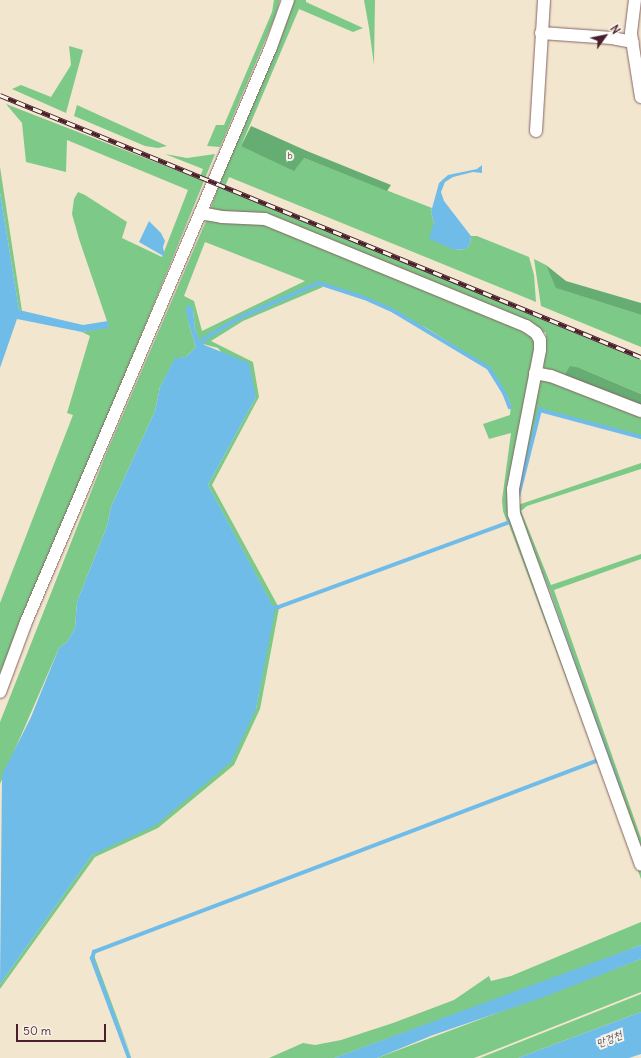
<!DOCTYPE html>
<meta charset="utf-8">
<style>
body{margin:0}
#map{position:relative;width:641px;height:1058px;overflow:hidden;background:#f3e6ce;font-family:Delius,"Poor Story",sans-serif}
div>[style]{position:absolute}
.green>*{inset:0;background:#7dc988}
.forest>*{inset:0;background:#66ad74}
.water>*{inset:0;background:#70bce9}
.stream>*{height:3.5px;margin:-1.75px;padding:0 1.75px;transform-origin:1.75px;border-radius:1.75px;background:#70bce9}
.roads{filter:drop-shadow(0 0 1px #856564) drop-shadow(0 0 1px #856564)}
.minor>*{height:12px;margin:-6px;padding:0 6px;transform-origin:6px;border-radius:6px;background:#fff}
.rail>*{height:4.5px;margin-top:-2.25px;transform-origin:0;background:repeating-linear-gradient(90deg,#f7f3e8 0 9px,#4a1f2b 0 18px);box-sizing:border-box;border-block:1px solid #4a1f2b}
span{translate:-50% -50%;white-space:nowrap;text-align:center;line-height:1.15;-webkit-text-stroke:4px #f7f3e8;paint-order:stroke}
.park-label{font-size:10px;color:#595247}
.water-label{font-size:11px;color:#554e64;font-style:italic}
.north{position:absolute;left:585px;top:16px;width:40px;height:40px;-webkit-text-stroke:3px #f7f3e8;paint-order:stroke;rotate:57deg;font-size:11px;font-weight:700;line-height:16px;text-align:center;color:#4a1f2b}
.north::after{content:'';display:block;margin:auto;width:14px;height:18px;background:#4a1f2b;clip-path:polygon(50% 0,100% 100%,50% 72%,0 100%)}
.scale{position:absolute;left:16px;top:1024px;width:90px;height:18px;box-sizing:border-box;border:2px solid #4a1f2b;border-top:0;padding-left:5px;font-size:12px;line-height:14px;white-space:nowrap;color:#4a1f2b;-webkit-text-stroke:3px #f7f3e8;paint-order:stroke}
</style>
<div id="map">
<div class="green">
<div style="clip-path:polygon(274px 0,280px 0,275px 17px,220px 147px,207px 146px,216px 125px,224px 125px,272px 12px)"></div>
<div style="clip-path:polygon(293px 0,306px 0,306px 2px,363px 28px,353px 32px,299px 9px,241px 146px,304px 158px,432px 208px,431px 212px,434px 222px,432px 235px,455px 250px,466px 249px,470px 244px,471px 236px,477px 236px,529px 257px,534px 275px,536px 302px,229px 177px,224px 189px,641px 360px,641px 394px,580px 368px,562px 379px,548px 372px,544px 368px,543px 362px,546px 333px,533px 327px,264px 217px,212px 211px,211px 207px,221px 180px)"></div>
<div style="clip-path:polygon(364px 0,375px 0,374px 65px,369px 28px)"></div>
<div style="clip-path:polygon(69px 46px,83px 50px,66px 113px,12px 89px,21px 85px,51px 97px,71px 65px)"></div>
<div style="clip-path:polygon(6px 104px,199px 179px,203px 169px,165px 154px,187px 158px,215px 154px,0 682px,0 603px,73px 415px,67px 413px,90px 336px,82px 332px,109px 327px,79px 239px,72px 214px,74px 199px,78px 192px,85px 195px,127px 222px,122px 238px,162px 257px,188px 190px,67px 140px,66px 172px,26px 162px,22px 123px)"></div>
<div style="clip-path:polygon(77px 105px,145px 136px,167px 146px,158px 148px,145px 146px,74px 116px)"></div>
<div style="clip-path:polygon(0 167px,22px 311px,19px 310px,0 192px)"></div>
<div style="clip-path:polygon(evenodd,206px 221px,264px 222px,527px 329px,536px 342px,511px 494px,641px 871px,641px 879px,508px 522px,511px 522px,507px 522px,503px 511px,502px 500px,511px 433px,489px 439px,483px 424px,510px 415px,511px 405px,506px 393px,490px 368px,428px 329px,365px 297px,320px 282px,241px 317px,204px 338px,201px 343px,195px 330px,193px 309px,188px 315px,189px 325px,196px 347px,186px 357px,175px 359px,160px 387px,155px 411px,111px 507px,107px 526px,77px 602px,75px 628px,67px 642px,59px 648px,0 784px,0 722px,106px 454px,206px 221px,205px 242px,305px 281px,202px 331px,194px 301px,184px 296px,205px 242px)"></div>
<div style="clip-path:polygon(534px 259px,546px 265px,557px 288px,641px 315px,641px 347px,541px 306px)"></div>
<div style="clip-path:polygon(319px 284px,323px 287px,243px 321px,211px 341px,253px 362px,259px 397px,212px 485px,278px 606px,273px 607px,208px 485px,256px 397px,218px 348px,203px 344px,205px 339px,242px 318px)"></div>
<div style="clip-path:polygon(542px 378px,641px 414px,641px 436px,539px 409px,517px 497px,516px 505px,529px 545px,549px 592px,578px 675px,514px 507px,539px 380px)"></div>
<div style="clip-path:polygon(641px 463px,641px 469px,527px 506px,521px 511px,551px 585px,641px 554px,641px 559px,554px 590px,641px 838px,641px 848px,550px 591px,520px 518px,518px 505px)"></div>
<div style="clip-path:polygon(274px 608px,279px 608px,260px 709px,234px 765px,158px 828px,95px 857px,0 989px,0 984px,92px 855px,101px 850px,256px 709px)"></div>
<div style="clip-path:polygon(641px 922px,641px 945px,582px 968px,334px 1058px,269px 1058px,303px 1043px,315px 1045px,341px 1040px,393px 1023px,454px 1000px,489px 976px,491px 981px,511px 976px)"></div>
<div style="clip-path:polygon(94px 953px,95px 958px,132px 1058px,93px 961px)"></div>
<div style="clip-path:polygon(641px 959px,641px 992px,482px 1055px,474px 1058px,377px 1058px)"></div>
<div style="clip-path:polygon(641px 994px,641px 1012px,518px 1058px,480px 1058px)"></div>
</div>
<div class="forest">
<div style="clip-path:polygon(251px 126px,307px 151px,391px 185px,387px 191px,304px 158px,294px 171px,241px 146px)"></div>
<div style="clip-path:polygon(546px 265px,566px 281px,641px 303px,641px 315px,556px 288px)"></div>
<div style="clip-path:polygon(570px 366px,580px 368px,641px 394px,641px 408px,562px 379px)"></div>
</div>
<div class="water">
<div style="clip-path:polygon(482px 165px,482px 173px,473px 172px,453px 177px,445px 182px,441px 192px,444px 201px,471px 236px,470px 244px,466px 249px,455px 250px,429px 239px,434px 222px,431px 212px,439px 183px,448px 175px,477px 169px)"></div>
<div style="clip-path:polygon(0 192px,19px 310px,83px 325px,108px 321px,109px 328px,82px 332px,17px 319px,0 368px)"></div>
<div style="clip-path:polygon(149px 221px,161px 233px,165px 241px,163px 247px,165px 257px,139px 242px)"></div>
<div style="clip-path:polygon(188px 304px,193px 309px,195px 330px,202px 344px,249px 363px,256px 397px,208px 485px,275px 610px,256px 709px,231px 762px,156px 825px,92px 855px,0 984px,2px 775px,31px 717px,59px 648px,67px 642px,75px 628px,77px 602px,107px 526px,111px 507px,155px 411px,160px 387px,175px 358px,186px 357px,196px 347px,189px 325px,186px 310px)"></div>
<div style="clip-path:polygon(641px 945px,641px 959px,544px 997px,433px 1035px,377px 1058px,334px 1058px)"></div>
<div style="clip-path:polygon(641px 1012px,641px 1054px,629px 1058px,518px 1058px)"></div>
</div>
<div class="stream">
<div style="left:202px;top:344px;width:5px;rotate:-68deg"></div>
<div style="left:204px;top:339px;width:43px;rotate:-30.7deg"></div>
<div style="left:241px;top:317px;width:85px;rotate:-23.6deg"></div>
<div style="left:319px;top:283px;width:48px;rotate:18.1deg"></div>
<div style="left:365px;top:298px;width:32px;rotate:24deg"></div>
<div style="left:394px;top:311px;width:111px;rotate:31deg"></div>
<div style="left:489px;top:368px;width:31px;rotate:58deg"></div>
<div style="left:505px;top:394px;width:14px;rotate:69deg"></div>
<div style="left:518px;top:497px;width:90px;rotate:-75.8deg"></div>
<div style="left:540px;top:410px;width:105px;rotate:15deg"></div>
<div style="left:541px;top:573px;width:228px;rotate:70deg"></div>
<div style="left:269px;top:608px;width:10px;rotate:-6deg"></div>
<div style="left:279px;top:607px;width:246px;rotate:-20.2deg"></div>
<div style="left:129px;top:1058px;width:106px;rotate:-110.5deg"></div>
<div style="left:92px;top:959px;width:7px;rotate:-74deg"></div>
<div style="left:94px;top:952px;width:537px;rotate:-20.83deg"></div>
</div>
<div class="roads">
<div class="minor">
<div style="left:635px;top:0;width:34px;rotate:97deg"></div>
<div style="left:631px;top:34px;width:64px;rotate:81deg"></div>
<div style="left:541px;top:33px;width:71px;rotate:4deg"></div>
<div style="left:612px;top:38px;width:21px;rotate:11deg"></div>
<div style="left:536px;top:131px;width:131px;rotate:-86.5deg"></div>
<div style="left:200px;top:213px;width:22px;rotate:10deg"></div>
<div style="left:222px;top:217px;width:43px;rotate:2.7deg"></div>
<div style="left:265px;top:219px;width:282px;rotate:22.3deg"></div>
<div style="left:526px;top:326px;width:12px;rotate:35deg"></div>
<div style="left:536px;top:333px;width:8px;rotate:60deg"></div>
<div style="left:540px;top:340px;width:10px;rotate:90deg"></div>
<div style="left:540px;top:350px;width:142px;rotate:101deg"></div>
<div style="left:513px;top:489px;width:25px;rotate:88deg"></div>
<div style="left:514px;top:514px;width:373px;rotate:70.1deg"></div>
<div style="left:535px;top:373px;width:16px;rotate:11deg"></div>
<div style="left:551px;top:376px;width:97px;rotate:21.3deg"></div>
<div style="left:0;top:692px;width:75px;rotate:-69.6deg"></div>
<div style="left:26px;top:622px;width:625px;rotate:-66.92deg"></div>
<div style="left:271px;top:47px;width:50px;rotate:-70.1deg"></div>
</div>
</div>
<div class="rail">
<div style="left:0;top:95px;width:692px;rotate:22.23deg"></div>
</div>
<div class="park-label">
<span style="left:290px;top:156px">b</span>
</div>
<div class="water-label">
<span style="left:609px;top:1039px;rotate:-21deg">만겅천</span>
</div>
<div class="north">N</div>
<div class="scale">50 m</div>
</div>
